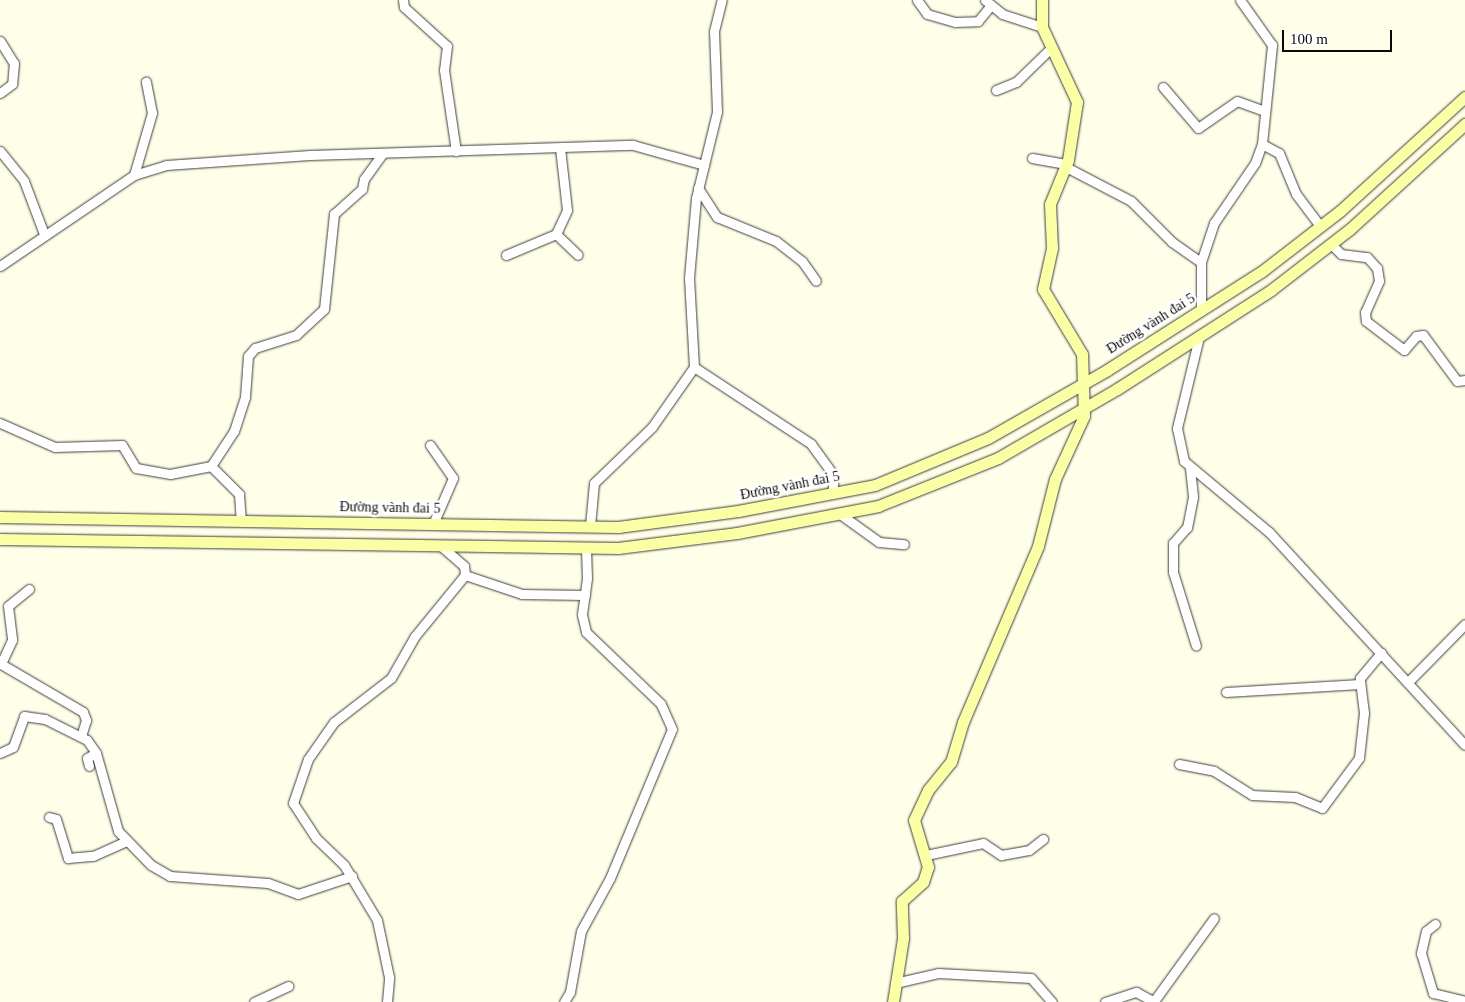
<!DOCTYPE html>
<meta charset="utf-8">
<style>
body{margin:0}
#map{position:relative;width:1465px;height:1002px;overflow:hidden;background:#fffee8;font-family:"Times New Roman",serif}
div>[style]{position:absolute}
.roads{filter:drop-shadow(0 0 1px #3d3d3d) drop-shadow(0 0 1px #3d3d3d)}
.street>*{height:9px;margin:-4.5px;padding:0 4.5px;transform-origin:4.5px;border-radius:4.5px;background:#fff}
.secondary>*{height:11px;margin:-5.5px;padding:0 5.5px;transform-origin:5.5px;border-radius:5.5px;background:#fafea4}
span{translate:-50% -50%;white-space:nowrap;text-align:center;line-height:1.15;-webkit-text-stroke:5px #fff;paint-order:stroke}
.street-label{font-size:14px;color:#0a0a0a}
.scale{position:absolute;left:1282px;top:30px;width:110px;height:22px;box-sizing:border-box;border:2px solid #0a0a0a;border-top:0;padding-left:6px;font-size:15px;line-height:18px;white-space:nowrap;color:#0a0a0a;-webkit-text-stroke:4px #fff;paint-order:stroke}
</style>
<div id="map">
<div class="roads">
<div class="street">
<div style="left:403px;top:0;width:7px;rotate:82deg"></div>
<div style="left:404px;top:7px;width:58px;rotate:42.2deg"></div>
<div style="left:447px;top:46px;width:24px;rotate:97deg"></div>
<div style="left:444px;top:70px;width:82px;rotate:81.6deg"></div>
<div style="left:917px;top:0;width:17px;rotate:54deg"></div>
<div style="left:927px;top:14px;width:29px;rotate:16deg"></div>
<div style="left:955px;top:22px;width:23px;rotate:-2deg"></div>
<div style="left:978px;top:21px;width:19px;rotate:-51deg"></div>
<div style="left:985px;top:0;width:22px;rotate:39deg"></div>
<div style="left:1002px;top:14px;width:42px;rotate:18deg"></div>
<div style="left:0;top:41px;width:26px;rotate:58deg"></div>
<div style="left:14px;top:63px;width:21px;rotate:95deg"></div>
<div style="left:12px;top:84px;width:15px;rotate:143deg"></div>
<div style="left:1163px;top:87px;width:54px;rotate:49.5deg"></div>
<div style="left:1198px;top:128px;width:47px;rotate:-34.7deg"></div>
<div style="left:1237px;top:101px;width:30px;rotate:20deg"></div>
<div style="left:996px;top:90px;width:22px;rotate:-22deg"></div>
<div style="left:1016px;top:82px;width:50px;rotate:-44.2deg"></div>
<div style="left:1262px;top:144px;width:19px;rotate:28deg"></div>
<div style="left:1279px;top:153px;width:44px;rotate:67.5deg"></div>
<div style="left:1296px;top:194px;width:40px;rotate:53deg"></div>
<div style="left:0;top:151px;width:38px;rotate:51deg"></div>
<div style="left:24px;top:181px;width:57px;rotate:69.3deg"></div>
<div style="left:1032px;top:158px;width:36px;rotate:10deg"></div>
<div style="left:1066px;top:167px;width:73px;rotate:27.6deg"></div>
<div style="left:1131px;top:201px;width:58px;rotate:45deg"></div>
<div style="left:1172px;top:242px;width:35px;rotate:35deg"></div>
<div style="left:134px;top:175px;width:65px;rotate:-73.8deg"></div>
<div style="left:152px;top:113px;width:32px;rotate:-101deg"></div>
<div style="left:698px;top:188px;width:35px;rotate:57deg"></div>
<div style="left:717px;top:217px;width:64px;rotate:22.1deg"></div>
<div style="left:776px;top:241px;width:33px;rotate:38deg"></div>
<div style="left:802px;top:261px;width:24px;rotate:55deg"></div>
<div style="left:556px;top:234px;width:26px;rotate:-65deg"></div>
<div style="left:567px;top:210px;width:62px;rotate:-96.4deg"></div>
<div style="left:1331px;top:244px;width:14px;rotate:45deg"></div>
<div style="left:1341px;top:254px;width:26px;rotate:7deg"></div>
<div style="left:1367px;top:257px;width:15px;rotate:48deg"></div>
<div style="left:1377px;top:268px;width:13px;rotate:81deg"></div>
<div style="left:1379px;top:281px;width:34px;rotate:114deg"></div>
<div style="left:1365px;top:312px;width:9px;rotate:84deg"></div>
<div style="left:1366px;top:321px;width:48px;rotate:37.3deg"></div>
<div style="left:1404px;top:350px;width:18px;rotate:-49deg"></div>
<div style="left:1416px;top:336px;width:7px;rotate:-8deg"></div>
<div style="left:1423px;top:335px;width:57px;rotate:53.5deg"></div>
<div style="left:1457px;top:381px;width:8px;rotate:-7deg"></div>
<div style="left:506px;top:255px;width:54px;rotate:-22.8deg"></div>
<div style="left:556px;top:234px;width:30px;rotate:44deg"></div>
<div style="left:0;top:266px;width:162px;rotate:-34.2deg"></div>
<div style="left:134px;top:175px;width:34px;rotate:-17deg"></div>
<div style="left:166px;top:165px;width:144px;rotate:-4deg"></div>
<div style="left:310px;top:155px;width:323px;rotate:-1.8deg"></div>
<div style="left:633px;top:145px;width:74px;rotate:15.7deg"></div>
<div style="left:1201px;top:310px;width:48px;rotate:-90deg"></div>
<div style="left:1201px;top:262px;width:41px;rotate:-71.6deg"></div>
<div style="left:1214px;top:223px;width:73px;rotate:-55.7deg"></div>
<div style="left:1255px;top:163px;width:20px;rotate:-70deg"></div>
<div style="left:1262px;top:144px;width:100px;rotate:-84.2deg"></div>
<div style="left:1272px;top:45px;width:55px;rotate:-125.4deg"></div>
<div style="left:1199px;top:337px;width:94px;rotate:103.6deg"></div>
<div style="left:1177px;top:428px;width:34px;rotate:78deg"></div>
<div style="left:1184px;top:461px;width:111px;rotate:39.9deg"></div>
<div style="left:1269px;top:532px;width:289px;rotate:47.4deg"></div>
<div style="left:694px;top:367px;width:140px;rotate:33.3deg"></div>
<div style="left:811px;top:444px;width:37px;rotate:54deg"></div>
<div style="left:833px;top:474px;width:19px;rotate:90deg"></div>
<div style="left:0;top:423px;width:60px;rotate:23.6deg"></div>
<div style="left:55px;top:447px;width:67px;rotate:-1.7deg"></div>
<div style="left:122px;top:445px;width:27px;rotate:59deg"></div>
<div style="left:136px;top:468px;width:35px;rotate:10deg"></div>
<div style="left:170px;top:474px;width:42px;rotate:-11deg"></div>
<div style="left:211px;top:466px;width:40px;rotate:45deg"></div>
<div style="left:239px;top:494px;width:27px;rotate:86deg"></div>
<div style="left:430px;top:445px;width:40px;rotate:55.1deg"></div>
<div style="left:453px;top:478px;width:50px;rotate:113.5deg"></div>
<div style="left:211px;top:466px;width:42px;rotate:-56.7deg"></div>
<div style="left:234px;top:431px;width:36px;rotate:-72deg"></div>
<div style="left:245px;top:397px;width:41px;rotate:-85.8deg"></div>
<div style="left:248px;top:356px;width:11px;rotate:-49deg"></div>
<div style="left:255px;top:348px;width:43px;rotate:-17.6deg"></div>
<div style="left:296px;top:335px;width:38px;rotate:-43deg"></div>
<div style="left:324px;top:309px;width:96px;rotate:-84deg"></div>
<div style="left:334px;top:214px;width:38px;rotate:-42deg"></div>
<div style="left:362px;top:189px;width:10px;rotate:-79deg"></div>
<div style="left:364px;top:179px;width:32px;rotate:-54deg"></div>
<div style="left:1190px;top:468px;width:29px;rotate:84deg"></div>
<div style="left:1193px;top:497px;width:31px;rotate:101deg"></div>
<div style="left:1187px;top:527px;width:21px;rotate:131deg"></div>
<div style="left:1173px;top:543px;width:29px;rotate:90deg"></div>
<div style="left:1173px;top:572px;width:77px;rotate:72.7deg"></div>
<div style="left:840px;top:514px;width:48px;rotate:35.7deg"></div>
<div style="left:879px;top:542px;width:25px;rotate:5deg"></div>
<div style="left:590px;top:526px;width:43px;rotate:-84.7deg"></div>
<div style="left:594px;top:483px;width:81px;rotate:-44deg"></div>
<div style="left:652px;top:427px;width:73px;rotate:-55deg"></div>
<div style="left:694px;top:367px;width:89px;rotate:-93.2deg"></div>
<div style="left:689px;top:278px;width:80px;rotate:-85deg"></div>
<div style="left:696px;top:198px;width:89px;rotate:-76.3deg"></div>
<div style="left:717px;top:112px;width:81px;rotate:-92.1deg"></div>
<div style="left:714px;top:31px;width:32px;rotate:-76deg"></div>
<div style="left:465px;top:575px;width:60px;rotate:18.4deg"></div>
<div style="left:522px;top:594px;width:63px;rotate:0.9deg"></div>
<div style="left:29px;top:589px;width:27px;rotate:141deg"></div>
<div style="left:8px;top:606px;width:34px;rotate:83deg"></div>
<div style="left:12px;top:640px;width:26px;rotate:115deg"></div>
<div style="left:1px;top:664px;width:95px;rotate:30.3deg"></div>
<div style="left:83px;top:712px;width:9px;rotate:69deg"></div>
<div style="left:86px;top:720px;width:17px;rotate:107deg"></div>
<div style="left:1408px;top:682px;width:81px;rotate:-45.5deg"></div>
<div style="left:1226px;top:692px;width:134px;rotate:-3.4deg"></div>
<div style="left:0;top:753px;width:14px;rotate:-25deg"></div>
<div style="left:13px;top:747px;width:33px;rotate:-70deg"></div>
<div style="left:24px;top:716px;width:21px;rotate:8deg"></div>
<div style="left:45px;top:719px;width:47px;rotate:26.6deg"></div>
<div style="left:87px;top:740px;width:16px;rotate:55deg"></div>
<div style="left:96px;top:753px;width:81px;rotate:74.2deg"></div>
<div style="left:118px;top:831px;width:47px;rotate:45.9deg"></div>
<div style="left:151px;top:865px;width:22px;rotate:30deg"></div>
<div style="left:170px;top:876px;width:98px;rotate:4.1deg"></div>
<div style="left:268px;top:883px;width:32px;rotate:20deg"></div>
<div style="left:298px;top:894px;width:57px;rotate:-18.4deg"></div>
<div style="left:1179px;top:764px;width:36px;rotate:11deg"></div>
<div style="left:1214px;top:771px;width:45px;rotate:32.3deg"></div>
<div style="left:1252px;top:795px;width:43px;rotate:2.7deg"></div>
<div style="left:1295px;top:797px;width:29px;rotate:22deg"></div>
<div style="left:1322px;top:808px;width:62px;rotate:-53.5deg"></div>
<div style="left:1359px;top:758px;width:45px;rotate:-83.7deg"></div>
<div style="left:1364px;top:713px;width:35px;rotate:-97deg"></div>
<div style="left:1360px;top:678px;width:33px;rotate:-50deg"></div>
<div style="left:89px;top:766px;width:8px;rotate:-104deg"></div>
<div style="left:87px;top:758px;width:10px;rotate:-29deg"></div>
<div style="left:49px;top:817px;width:7px;rotate:16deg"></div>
<div style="left:56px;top:819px;width:41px;rotate:72.9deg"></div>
<div style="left:68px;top:858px;width:25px;rotate:-5deg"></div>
<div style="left:93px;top:856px;width:37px;rotate:-24deg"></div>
<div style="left:926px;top:855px;width:58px;rotate:-11.9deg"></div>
<div style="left:983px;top:843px;width:22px;rotate:34deg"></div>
<div style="left:1001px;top:855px;width:28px;rotate:-10deg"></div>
<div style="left:1029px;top:850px;width:18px;rotate:-38deg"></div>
<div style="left:1435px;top:924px;width:11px;rotate:142deg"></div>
<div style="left:1426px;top:931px;width:23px;rotate:103deg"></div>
<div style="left:1421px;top:953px;width:42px;rotate:73.3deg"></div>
<div style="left:1433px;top:993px;width:33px;rotate:14deg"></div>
<div style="left:895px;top:983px;width:44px;rotate:-13.1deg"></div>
<div style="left:938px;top:973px;width:93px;rotate:3.1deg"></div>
<div style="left:1031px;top:978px;width:32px;rotate:49deg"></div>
<div style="left:1154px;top:1001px;width:102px;rotate:-54.1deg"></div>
<div style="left:254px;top:1002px;width:38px;rotate:-25deg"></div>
<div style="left:387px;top:1002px;width:25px;rotate:-85deg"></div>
<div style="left:389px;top:977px;width:58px;rotate:-101.9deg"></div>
<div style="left:377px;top:920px;width:64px;rotate:-121deg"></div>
<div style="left:344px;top:865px;width:39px;rotate:-136deg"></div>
<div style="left:316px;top:838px;width:42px;rotate:-123.3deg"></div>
<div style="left:293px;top:803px;width:46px;rotate:-71.2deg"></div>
<div style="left:308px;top:759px;width:45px;rotate:-54.9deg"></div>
<div style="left:334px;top:722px;width:72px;rotate:-37.7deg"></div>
<div style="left:391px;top:678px;width:48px;rotate:-60.3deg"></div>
<div style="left:415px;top:636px;width:79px;rotate:-50.7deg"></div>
<div style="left:465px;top:575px;width:9px;rotate:-96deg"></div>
<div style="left:464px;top:566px;width:32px;rotate:-139deg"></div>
<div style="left:564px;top:1002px;width:12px;rotate:-59deg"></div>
<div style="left:570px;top:992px;width:62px;rotate:-79.8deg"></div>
<div style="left:581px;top:931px;width:60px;rotate:-61.3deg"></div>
<div style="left:610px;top:878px;width:161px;rotate:-67.4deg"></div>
<div style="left:672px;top:729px;width:27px;rotate:-114deg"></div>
<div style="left:661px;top:704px;width:104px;rotate:-136.2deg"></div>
<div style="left:586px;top:632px;width:18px;rotate:-103deg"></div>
<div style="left:582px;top:614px;width:36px;rotate:-82deg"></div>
<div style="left:587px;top:578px;width:31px;rotate:-92deg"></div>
<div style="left:1105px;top:1002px;width:33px;rotate:-18deg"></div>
<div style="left:1136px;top:992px;width:21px;rotate:28deg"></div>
</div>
<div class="secondary">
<div style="left:0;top:517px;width:618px;rotate:0.93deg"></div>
<div style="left:618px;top:527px;width:121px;rotate:-7.6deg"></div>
<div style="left:738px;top:511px;width:139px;rotate:-10.7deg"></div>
<div style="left:875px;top:485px;width:122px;rotate:-22.6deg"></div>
<div style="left:988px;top:438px;width:137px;rotate:-29.7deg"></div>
<div style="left:1107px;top:370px;width:183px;rotate:-32.5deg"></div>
<div style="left:1261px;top:272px;width:100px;rotate:-37.7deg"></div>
<div style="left:1340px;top:211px;width:169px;rotate:-42.4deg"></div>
<div style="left:0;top:539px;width:618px;rotate:0.83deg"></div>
<div style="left:618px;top:548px;width:120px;rotate:-7.2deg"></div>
<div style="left:737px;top:533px;width:144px;rotate:-10.8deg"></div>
<div style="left:878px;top:506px;width:129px;rotate:-21.8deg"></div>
<div style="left:998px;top:458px;width:138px;rotate:-30.1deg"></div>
<div style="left:1117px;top:389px;width:183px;rotate:-32.7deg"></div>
<div style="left:1271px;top:290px;width:100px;rotate:-37.7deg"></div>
<div style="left:1350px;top:229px;width:156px;rotate:-42.4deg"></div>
<div style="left:893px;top:1002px;width:65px;rotate:-81.1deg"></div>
<div style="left:903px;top:938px;width:37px;rotate:-92deg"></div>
<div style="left:902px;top:901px;width:28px;rotate:-42deg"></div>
<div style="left:923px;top:882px;width:16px;rotate:-72deg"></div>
<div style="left:928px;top:867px;width:49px;rotate:-106.6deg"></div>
<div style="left:914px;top:820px;width:33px;rotate:-65deg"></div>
<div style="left:928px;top:790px;width:36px;rotate:-51deg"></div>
<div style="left:951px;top:762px;width:42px;rotate:-73.3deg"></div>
<div style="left:963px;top:722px;width:191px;rotate:-66.9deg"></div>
<div style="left:1038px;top:546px;width:69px;rotate:-75.8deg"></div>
<div style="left:1055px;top:479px;width:69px;rotate:-65.3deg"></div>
<div style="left:1084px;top:416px;width:62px;rotate:-91.8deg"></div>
<div style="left:1082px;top:354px;width:76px;rotate:-121deg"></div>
<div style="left:1043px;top:289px;width:42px;rotate:-77.6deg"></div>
<div style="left:1052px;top:248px;width:44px;rotate:-92.6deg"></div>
<div style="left:1050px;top:204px;width:48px;rotate:-67.8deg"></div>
<div style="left:1068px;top:160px;width:59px;rotate:-81.2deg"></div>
<div style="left:1077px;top:102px;width:83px;rotate:-115deg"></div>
<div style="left:1042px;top:27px;width:27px;rotate:-90deg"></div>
</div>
</div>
<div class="street-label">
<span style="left:1151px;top:324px;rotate:-32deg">Đường vành đai 5</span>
<span style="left:790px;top:486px;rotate:-11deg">Đường vành đai 5</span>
<span style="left:390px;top:508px;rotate:1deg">Đường vành đai 5</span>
</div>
<div class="scale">100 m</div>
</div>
